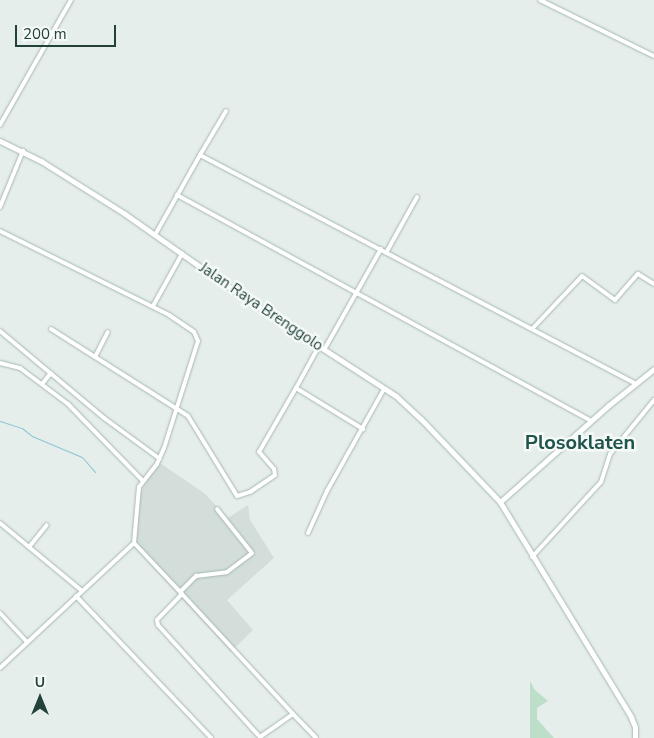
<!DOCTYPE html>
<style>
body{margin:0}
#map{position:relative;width:654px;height:738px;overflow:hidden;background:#e5eeea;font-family:"Nunito Sans",sans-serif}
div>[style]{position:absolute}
.built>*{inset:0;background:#d3deda}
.green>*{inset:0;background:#bddfc9}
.stream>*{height:1px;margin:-0.5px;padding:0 0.5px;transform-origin:0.5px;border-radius:0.5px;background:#8cc4d4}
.roads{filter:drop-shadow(0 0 1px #a7b7b2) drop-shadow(0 0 1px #a7b7b2)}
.minor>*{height:4px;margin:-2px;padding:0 2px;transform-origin:2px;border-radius:2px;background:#fff}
.secondary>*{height:5px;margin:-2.5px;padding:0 2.5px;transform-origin:2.5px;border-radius:2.5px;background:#fff}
span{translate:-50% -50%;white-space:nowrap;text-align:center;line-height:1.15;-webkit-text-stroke:5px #f5faf8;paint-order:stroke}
.street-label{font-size:15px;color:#23413b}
.district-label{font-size:20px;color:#1e544a;font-weight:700}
.north{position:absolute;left:15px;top:673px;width:50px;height:50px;-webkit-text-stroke:4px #f5faf8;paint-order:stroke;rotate:0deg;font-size:14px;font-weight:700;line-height:20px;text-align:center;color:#23413b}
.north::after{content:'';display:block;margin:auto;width:18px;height:22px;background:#23413b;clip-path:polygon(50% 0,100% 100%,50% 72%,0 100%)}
.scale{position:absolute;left:15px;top:25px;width:101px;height:22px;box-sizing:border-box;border:2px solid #23413b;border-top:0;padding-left:6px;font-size:15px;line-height:18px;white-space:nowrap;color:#23413b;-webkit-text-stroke:4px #f5faf8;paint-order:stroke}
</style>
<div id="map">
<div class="built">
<div style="clip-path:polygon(160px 463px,204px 493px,228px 518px,248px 505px,250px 520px,274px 558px,227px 600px,253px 630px,231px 652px,134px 547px,140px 497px,145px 482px)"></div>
</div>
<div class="green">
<div style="clip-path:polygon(530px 681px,535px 690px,548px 701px,537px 708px,537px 719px,554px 738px,530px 738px)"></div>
</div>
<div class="stream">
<div style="left:0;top:421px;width:23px;rotate:18deg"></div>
<div style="left:22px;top:428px;width:13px;rotate:39deg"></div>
<div style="left:32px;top:436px;width:54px;rotate:22.8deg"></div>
<div style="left:82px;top:457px;width:20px;rotate:49deg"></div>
</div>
<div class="roads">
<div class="minor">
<div style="left:540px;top:0;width:127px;rotate:26.2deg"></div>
<div style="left:0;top:125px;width:144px;rotate:-60.4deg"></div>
<div style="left:200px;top:155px;width:51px;rotate:-59.4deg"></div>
<div style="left:177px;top:195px;width:472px;rotate:28.6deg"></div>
<div style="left:0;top:207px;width:61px;rotate:-67.7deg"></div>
<div style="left:0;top:231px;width:189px;rotate:26.4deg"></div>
<div style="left:169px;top:315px;width:30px;rotate:34deg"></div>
<div style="left:194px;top:332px;width:10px;rotate:66deg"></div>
<div style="left:198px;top:341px;width:112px;rotate:107.6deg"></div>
<div style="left:164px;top:448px;width:17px;rotate:114deg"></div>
<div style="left:157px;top:464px;width:29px;rotate:128deg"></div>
<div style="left:139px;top:487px;width:56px;rotate:95.1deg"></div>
<div style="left:134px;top:543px;width:183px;rotate:137deg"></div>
<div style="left:155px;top:235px;width:92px;rotate:-60.6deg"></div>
<div style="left:200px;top:155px;width:491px;rotate:27.7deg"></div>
<div style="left:386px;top:253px;width:64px;rotate:-61deg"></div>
<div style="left:153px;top:306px;width:60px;rotate:-60.9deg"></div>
<div style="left:533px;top:328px;width:71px;rotate:-46.7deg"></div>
<div style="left:582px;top:276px;width:41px;rotate:36deg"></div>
<div style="left:615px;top:300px;width:35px;rotate:-49deg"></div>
<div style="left:638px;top:274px;width:19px;rotate:32deg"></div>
<div style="left:51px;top:329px;width:162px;rotate:32.4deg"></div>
<div style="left:188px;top:416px;width:94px;rotate:58.5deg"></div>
<div style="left:237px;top:496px;width:14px;rotate:-17deg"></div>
<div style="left:250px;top:492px;width:30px;rotate:-34deg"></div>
<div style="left:275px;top:475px;width:6px;rotate:-99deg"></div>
<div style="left:274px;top:469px;width:23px;rotate:-131deg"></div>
<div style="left:259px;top:452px;width:74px;rotate:-60deg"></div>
<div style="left:0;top:331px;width:136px;rotate:39.9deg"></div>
<div style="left:104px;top:418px;width:69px;rotate:36.2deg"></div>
<div style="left:319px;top:346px;width:48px;rotate:118.7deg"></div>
<div style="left:296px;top:388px;width:79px;rotate:31.5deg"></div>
<div style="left:324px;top:350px;width:116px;rotate:-60.6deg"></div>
<div style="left:95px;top:357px;width:28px;rotate:-63deg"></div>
<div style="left:0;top:363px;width:21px;rotate:14deg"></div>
<div style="left:20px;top:368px;width:60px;rotate:36.9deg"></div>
<div style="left:68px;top:404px;width:107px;rotate:45.8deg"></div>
<div style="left:42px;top:384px;width:14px;rotate:-51deg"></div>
<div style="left:0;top:523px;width:105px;rotate:39.6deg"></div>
<div style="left:308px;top:533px;width:46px;rotate:-65.7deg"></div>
<div style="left:327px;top:491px;width:117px;rotate:-60.8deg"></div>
<div style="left:134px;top:543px;width:70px;rotate:46.7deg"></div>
<div style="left:182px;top:594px;width:36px;rotate:134deg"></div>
<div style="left:157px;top:620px;width:5px;rotate:79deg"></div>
<div style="left:158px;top:625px;width:151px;rotate:47.7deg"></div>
<div style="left:260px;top:737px;width:40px;rotate:-34.9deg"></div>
<div style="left:293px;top:714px;width:33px;rotate:46deg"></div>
<div style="left:29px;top:547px;width:28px;rotate:-51deg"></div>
<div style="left:532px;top:557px;width:102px;rotate:-47.4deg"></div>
<div style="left:601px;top:482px;width:29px;rotate:-72deg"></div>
<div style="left:610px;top:454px;width:70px;rotate:-50.8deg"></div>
<div style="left:180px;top:592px;width:23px;rotate:-45deg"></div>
<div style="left:196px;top:576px;width:31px;rotate:-7deg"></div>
<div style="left:227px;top:572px;width:31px;rotate:-37deg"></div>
<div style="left:252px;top:553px;width:56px;rotate:-128.5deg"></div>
<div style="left:182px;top:594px;width:163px;rotate:47.2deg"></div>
<div style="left:76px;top:596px;width:196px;rotate:46.4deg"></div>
<div style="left:0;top:613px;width:40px;rotate:47deg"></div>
</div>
<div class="secondary">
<div style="left:0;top:141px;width:46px;rotate:26deg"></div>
<div style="left:41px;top:161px;width:99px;rotate:32.2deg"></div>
<div style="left:125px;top:214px;width:144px;rotate:35.1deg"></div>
<div style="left:243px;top:297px;width:182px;rotate:32.9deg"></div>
<div style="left:396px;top:396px;width:34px;rotate:43deg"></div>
<div style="left:421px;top:419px;width:115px;rotate:46.4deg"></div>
<div style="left:500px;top:502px;width:252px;rotate:58.6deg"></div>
<div style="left:631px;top:717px;width:11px;rotate:68deg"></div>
<div style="left:635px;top:727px;width:11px;rotate:90deg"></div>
<div style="left:500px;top:502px;width:146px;rotate:-41.7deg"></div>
<div style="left:609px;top:405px;width:58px;rotate:-38.7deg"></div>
</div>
</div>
<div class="street-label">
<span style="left:261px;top:307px;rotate:34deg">Jalan Raya Brenggolo</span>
</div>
<div class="district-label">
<span style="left:580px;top:442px">Plosoklaten</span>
</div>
<div class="north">U</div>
<div class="scale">200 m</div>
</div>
